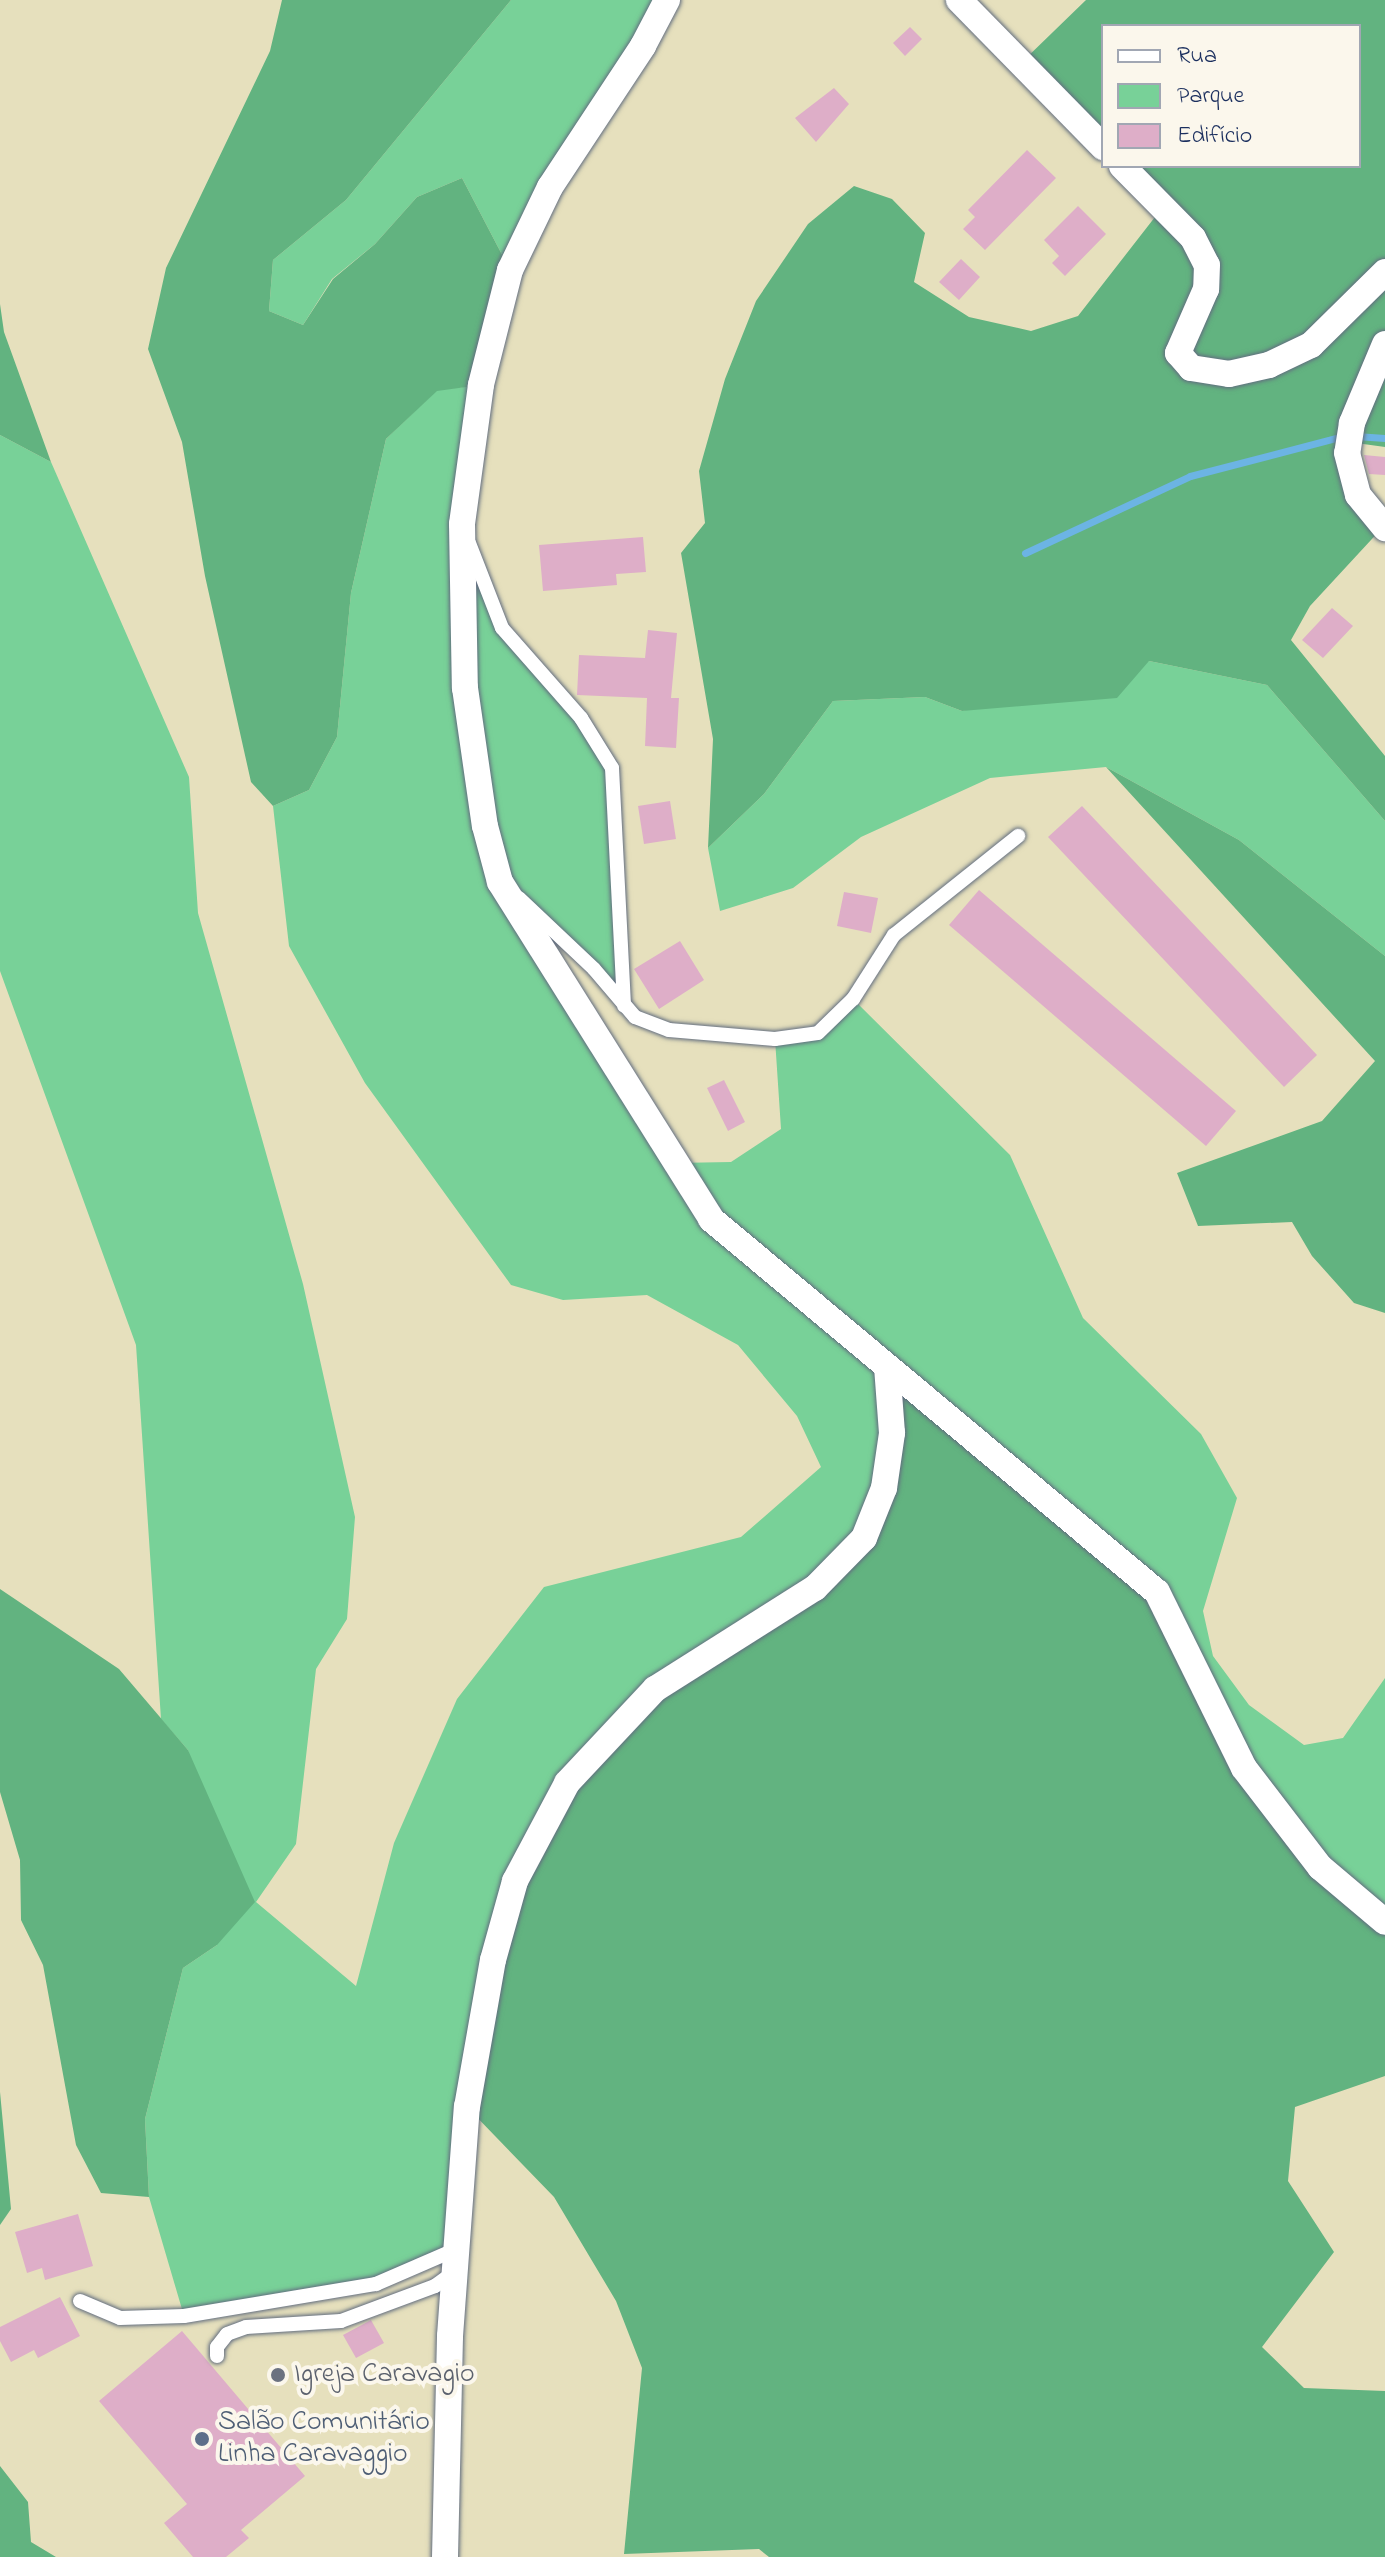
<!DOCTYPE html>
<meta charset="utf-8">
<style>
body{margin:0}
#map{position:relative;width:1385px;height:2557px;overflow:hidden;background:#e6e0bd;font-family:"Indie Flower",sans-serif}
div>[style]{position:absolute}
.green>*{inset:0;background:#78d198}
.forest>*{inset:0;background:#62b380}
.stream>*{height:7px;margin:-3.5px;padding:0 3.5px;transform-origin:3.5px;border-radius:3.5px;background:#6cb4e4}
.building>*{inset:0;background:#deaec8}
.roads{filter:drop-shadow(0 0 2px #626d7f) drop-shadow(0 0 2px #626d7f)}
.lane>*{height:14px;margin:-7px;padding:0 7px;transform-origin:7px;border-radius:7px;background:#fff}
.street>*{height:26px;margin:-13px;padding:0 13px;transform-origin:13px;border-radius:13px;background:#fff}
.dots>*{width:22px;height:22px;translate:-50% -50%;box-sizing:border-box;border:4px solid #fbf7ec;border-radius:50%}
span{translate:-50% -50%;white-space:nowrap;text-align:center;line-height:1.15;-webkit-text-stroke:8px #fbf7ec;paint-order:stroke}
.worship-label{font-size:28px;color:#5b616d}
.left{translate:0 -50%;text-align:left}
.service-label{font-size:28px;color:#4e5e75}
.legend{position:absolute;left:1101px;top:24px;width:260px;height:144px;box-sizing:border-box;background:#fbf7ec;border:2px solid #a1a7b3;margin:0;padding:10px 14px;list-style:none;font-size:24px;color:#1b2f5e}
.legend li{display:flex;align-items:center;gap:16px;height:40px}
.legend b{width:40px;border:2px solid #a1a7b3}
</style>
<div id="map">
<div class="green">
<div style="clip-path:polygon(511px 0,667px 0,510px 270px,462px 178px,417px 197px,375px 244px,332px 279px,303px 325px,269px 311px,273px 260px,346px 200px)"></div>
<div style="clip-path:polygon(481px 385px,462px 524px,502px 628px,612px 768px,624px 1006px,503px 885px,675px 1163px,731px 1162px,781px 1129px,775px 1039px,818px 1033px,853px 999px,1010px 1155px,1083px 1318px,1201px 1434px,1237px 1498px,1203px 1611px,1213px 1656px,1249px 1705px,1304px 1745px,1343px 1738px,1385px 1678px,1385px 1922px,892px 1433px,864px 1538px,515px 1881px,457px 2249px,376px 2284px,184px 2316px,149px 2197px,145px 2119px,183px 1968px,217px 1945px,188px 1750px,161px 1719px,136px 1345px,0 971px,0 435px,51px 462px,189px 777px,198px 913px,303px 1284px,355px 1517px,347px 1619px,316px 1669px,296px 1844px,256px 1902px,356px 1986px,394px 1843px,457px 1699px,544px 1587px,741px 1537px,821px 1467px,797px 1416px,738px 1345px,647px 1295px,563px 1300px,511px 1285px,365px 1083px,289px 946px,273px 806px,309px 790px,337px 737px,351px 593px,386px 439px,437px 390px)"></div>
<div style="clip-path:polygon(1149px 661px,1267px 685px,1385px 821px,1385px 956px,1239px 840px,1106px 767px,990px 778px,861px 837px,793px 888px,720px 911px,708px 848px,764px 794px,833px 701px,925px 697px,962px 711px)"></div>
</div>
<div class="forest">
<div style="clip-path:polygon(282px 0,511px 0,346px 200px,273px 260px,269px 311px,303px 325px,333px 279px,375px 244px,417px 197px,462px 178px,510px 270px,481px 385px,437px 391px,386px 439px,351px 593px,337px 737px,309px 790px,273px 806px,251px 782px,205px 576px,182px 442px,148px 349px,166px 268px,270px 51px)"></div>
<div style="clip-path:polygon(1086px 0,1385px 0,1385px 447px,1349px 442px,1383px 527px,1310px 606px,1291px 640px,1385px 756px,1385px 821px,1267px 685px,1149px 661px,1117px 698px,962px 711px,925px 697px,833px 701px,764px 794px,708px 848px,713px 739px,681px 553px,705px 523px,699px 471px,725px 379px,756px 301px,808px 224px,854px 186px,892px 199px,925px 233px,914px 282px,969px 317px,1031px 331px,1078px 316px,1162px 208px,1122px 166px,1359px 166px,1359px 26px,1103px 26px,1103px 147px,1021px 63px)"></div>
<div style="clip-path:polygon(0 304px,4px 332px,51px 462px,0 435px)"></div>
<div style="clip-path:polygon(1106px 767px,1239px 840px,1385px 956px,1385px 1313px,1354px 1303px,1312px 1256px,1292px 1222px,1198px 1226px,1177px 1173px,1322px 1121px,1375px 1061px)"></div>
<div style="clip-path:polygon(887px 1367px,1157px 1592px,1244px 1768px,1385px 1922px,1385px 2076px,1295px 2107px,1288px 2181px,1334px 2252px,1262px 2347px,1304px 2388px,1385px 2391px,1385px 2557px,769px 2557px,759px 2549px,624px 2554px,642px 2368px,616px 2301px,554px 2197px,467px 2107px,493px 1960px,567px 1783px,655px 1689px,815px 1588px,884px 1488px)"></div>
<div style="clip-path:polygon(0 1589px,119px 1669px,188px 1750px,255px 1902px,217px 1945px,183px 1968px,145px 2119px,149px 2197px,101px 2193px,76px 2145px,43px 1965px,21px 1920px,20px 1860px,0 1792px)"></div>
<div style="clip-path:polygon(0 2092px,11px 2209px,0 2225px)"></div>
<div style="clip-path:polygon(0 2466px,28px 2502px,31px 2542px,56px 2557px,0 2557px)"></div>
</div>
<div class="stream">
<div style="left:1356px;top:436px;width:29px;rotate:4deg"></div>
<div style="left:1025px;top:553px;width:182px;rotate:-25deg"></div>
<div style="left:1190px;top:476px;width:159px;rotate:-14.6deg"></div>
</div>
<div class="building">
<div style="clip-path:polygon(910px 27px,922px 39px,905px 56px,893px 43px)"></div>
<div style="clip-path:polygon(834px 88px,849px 104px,816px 142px,795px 118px)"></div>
<div style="clip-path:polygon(1027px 150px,1056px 178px,985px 250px,963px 229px,975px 217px,968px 210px)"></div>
<div style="clip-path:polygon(1078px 206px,1106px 234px,1065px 276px,1052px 263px,1059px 256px,1044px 240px)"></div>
<div style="clip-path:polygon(961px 259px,980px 277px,959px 300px,939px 282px)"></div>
<div style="clip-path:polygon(1364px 455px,1385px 457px,1385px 475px,1369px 474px)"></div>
<div style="clip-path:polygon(643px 537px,646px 572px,616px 574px,617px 585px,543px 591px,539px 545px)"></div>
<div style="clip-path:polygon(1332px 608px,1353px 626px,1323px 658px,1302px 640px)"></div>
<div style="clip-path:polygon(648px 630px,677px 633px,671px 698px,679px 698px,676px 748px,645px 746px,647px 698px,577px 695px,579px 655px,645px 658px)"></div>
<div style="clip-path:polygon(670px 801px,676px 839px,644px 844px,638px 806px)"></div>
<div style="clip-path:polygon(1082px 806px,1317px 1055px,1284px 1087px,1048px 837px)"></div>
<div style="clip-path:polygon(979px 890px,1236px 1111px,1206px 1146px,949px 925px)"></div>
<div style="clip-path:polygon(844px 892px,878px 898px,871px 933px,837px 926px)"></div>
<div style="clip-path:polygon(680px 941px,704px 980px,659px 1009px,634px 969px)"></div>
<div style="clip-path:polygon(724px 1080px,745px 1122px,728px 1131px,707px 1088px)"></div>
<div style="clip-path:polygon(78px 2214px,93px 2266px,45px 2280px,42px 2268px,27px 2273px,15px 2232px)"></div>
<div style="clip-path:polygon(60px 2297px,80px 2336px,38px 2358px,34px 2350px,11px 2362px,0 2341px,0 2327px)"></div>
<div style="clip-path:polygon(371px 2320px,384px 2343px,356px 2358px,343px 2335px)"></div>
<div style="clip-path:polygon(182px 2331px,305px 2476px,241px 2530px,249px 2538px,226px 2557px,193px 2557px,164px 2523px,187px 2504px,99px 2401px)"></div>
</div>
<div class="roads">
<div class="lane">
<div style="left:469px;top:543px;width:91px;rotate:68.8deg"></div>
<div style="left:502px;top:628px;width:120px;rotate:48.7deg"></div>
<div style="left:581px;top:718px;width:59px;rotate:58.2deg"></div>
<div style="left:612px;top:768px;width:238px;rotate:87.1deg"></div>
<div style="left:519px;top:898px;width:103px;rotate:43.4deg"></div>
<div style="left:594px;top:969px;width:63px;rotate:49.5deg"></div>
<div style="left:635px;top:1017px;width:36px;rotate:21deg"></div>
<div style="left:669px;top:1030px;width:106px;rotate:4.9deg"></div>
<div style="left:775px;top:1039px;width:43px;rotate:-7.9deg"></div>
<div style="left:818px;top:1033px;width:49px;rotate:-44.2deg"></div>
<div style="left:853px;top:999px;width:76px;rotate:-57.4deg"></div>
<div style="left:894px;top:935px;width:159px;rotate:-38.6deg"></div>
<div style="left:80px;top:2301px;width:43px;rotate:23deg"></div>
<div style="left:120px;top:2318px;width:64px;rotate:-1.8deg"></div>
<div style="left:184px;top:2316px;width:195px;rotate:-9.5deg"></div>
<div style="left:376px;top:2284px;width:88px;rotate:-23.4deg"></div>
<div style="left:217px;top:2356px;width:9px;rotate:-90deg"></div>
<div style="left:217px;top:2347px;width:16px;rotate:-52deg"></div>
<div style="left:227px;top:2334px;width:20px;rotate:-20deg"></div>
<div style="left:246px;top:2327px;width:95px;rotate:-3.6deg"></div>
<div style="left:341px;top:2321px;width:100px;rotate:-20.4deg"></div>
<div style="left:435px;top:2286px;width:26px;rotate:-36deg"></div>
</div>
<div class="street">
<div style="left:667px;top:0;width:52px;rotate:117.6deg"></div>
<div style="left:643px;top:46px;width:169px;rotate:123.4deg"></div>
<div style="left:550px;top:187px;width:92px;rotate:115.7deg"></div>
<div style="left:510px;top:270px;width:119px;rotate:104.2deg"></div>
<div style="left:481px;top:385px;width:140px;rotate:97.8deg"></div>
<div style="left:462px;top:524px;width:164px;rotate:89deg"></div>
<div style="left:465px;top:688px;width:139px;rotate:81.8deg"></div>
<div style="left:485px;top:826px;width:58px;rotate:75deg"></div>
<div style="left:500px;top:882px;width:398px;rotate:57.9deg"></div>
<div style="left:711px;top:1219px;width:581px;rotate:39.91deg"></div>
<div style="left:1157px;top:1592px;width:196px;rotate:63.7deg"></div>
<div style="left:1244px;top:1768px;width:125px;rotate:52.5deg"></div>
<div style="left:1320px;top:1867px;width:85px;rotate:40.2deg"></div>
<div style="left:959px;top:0;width:206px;rotate:45.6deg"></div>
<div style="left:1122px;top:166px;width:101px;rotate:45.4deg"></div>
<div style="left:1193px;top:238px;width:30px;rotate:63deg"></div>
<div style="left:1207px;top:265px;width:24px;rotate:92deg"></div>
<div style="left:1206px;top:289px;width:70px;rotate:113.6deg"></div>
<div style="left:1178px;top:353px;width:20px;rotate:49deg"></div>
<div style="left:1191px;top:368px;width:38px;rotate:9deg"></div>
<div style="left:1229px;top:374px;width:41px;rotate:-12.7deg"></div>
<div style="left:1269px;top:365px;width:47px;rotate:-25.5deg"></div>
<div style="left:1311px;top:345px;width:104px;rotate:-44.6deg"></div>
<div style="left:1385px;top:344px;width:86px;rotate:112.7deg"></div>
<div style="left:1352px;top:423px;width:30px;rotate:99deg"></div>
<div style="left:1347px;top:453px;width:43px;rotate:75.3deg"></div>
<div style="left:1358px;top:495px;width:43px;rotate:50.7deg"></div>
<div style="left:445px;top:2557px;width:221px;rotate:-88.7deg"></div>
<div style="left:450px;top:2336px;width:230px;rotate:-85.8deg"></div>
<div style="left:467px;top:2107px;width:149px;rotate:-80deg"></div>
<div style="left:493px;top:1960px;width:82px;rotate:-74.4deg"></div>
<div style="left:515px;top:1881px;width:111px;rotate:-62deg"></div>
<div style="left:567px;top:1783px;width:129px;rotate:-46.9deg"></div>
<div style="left:655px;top:1689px;width:189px;rotate:-32.3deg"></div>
<div style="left:815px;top:1588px;width:70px;rotate:-45.6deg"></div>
<div style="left:864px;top:1538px;width:54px;rotate:-68.2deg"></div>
<div style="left:884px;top:1488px;width:56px;rotate:-81.7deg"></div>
<div style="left:892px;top:1433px;width:66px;rotate:-94.3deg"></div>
</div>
</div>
<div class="dots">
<div style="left:278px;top:2375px;background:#6b7280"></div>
<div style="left:202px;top:2439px;background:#5c6f8a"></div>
</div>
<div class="worship-label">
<span class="left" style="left:294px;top:2375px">Igreja Caravagio</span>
</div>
<div class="service-label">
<span class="left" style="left:218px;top:2439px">Salão Comunitário<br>Linha Caravaggio</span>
</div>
<ul class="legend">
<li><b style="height:10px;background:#fff"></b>Rua</li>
<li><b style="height:22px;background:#78d198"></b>Parque</li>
<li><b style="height:22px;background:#deaec8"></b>Edifício</li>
</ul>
</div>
